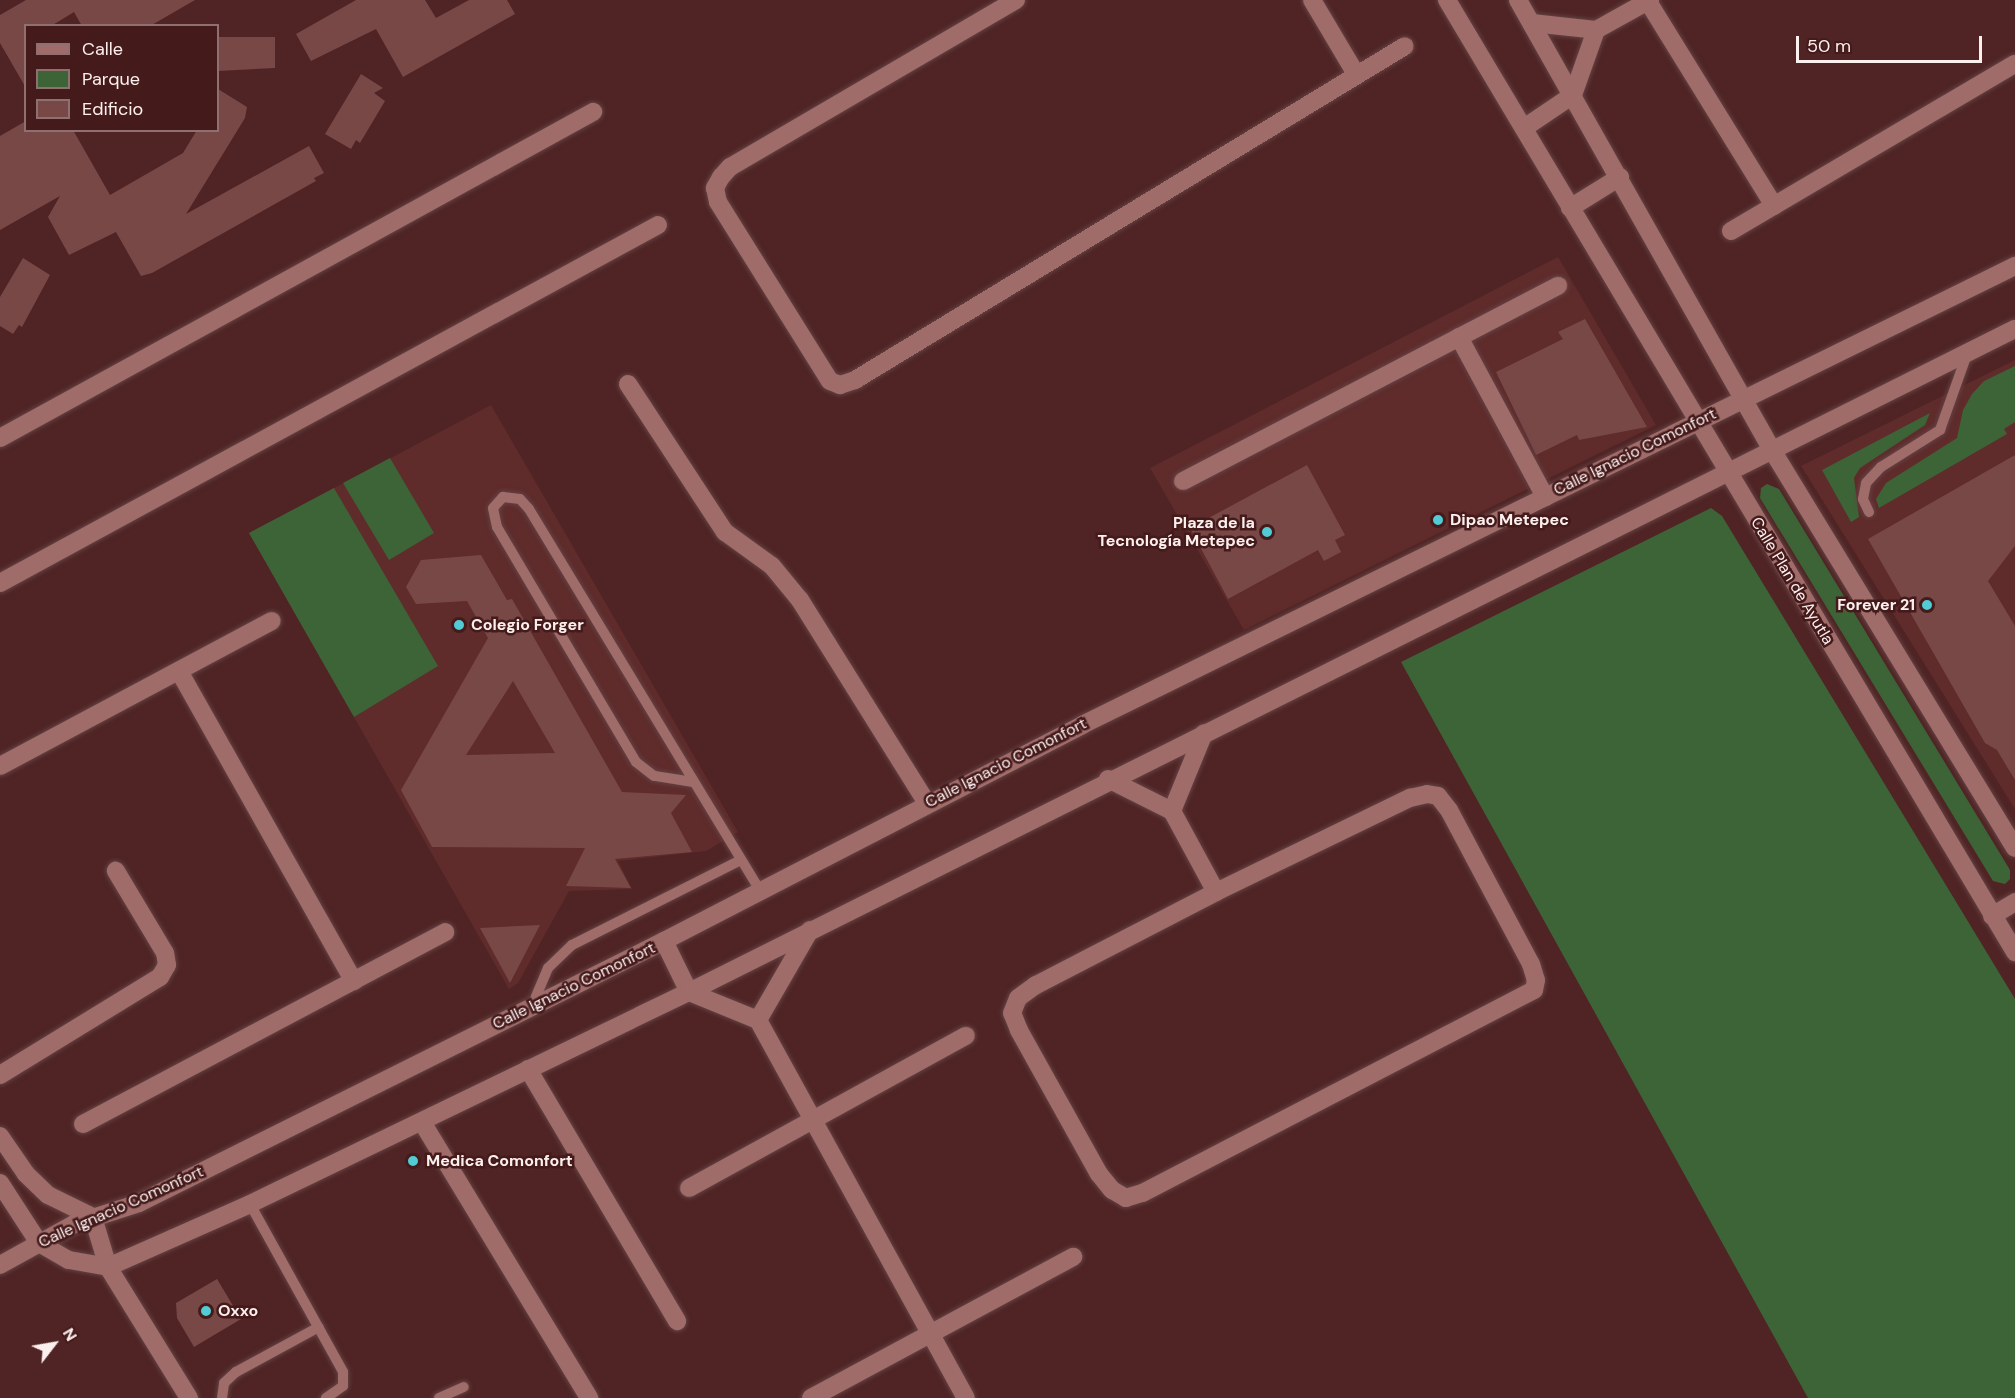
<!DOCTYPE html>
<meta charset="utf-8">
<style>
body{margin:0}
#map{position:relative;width:2015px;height:1398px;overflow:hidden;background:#502424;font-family:"DM Sans",sans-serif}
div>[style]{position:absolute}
.built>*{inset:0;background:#5f2b2b}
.green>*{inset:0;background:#3d6437}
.building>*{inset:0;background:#784847}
.roads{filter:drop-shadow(0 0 2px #644243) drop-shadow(0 0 2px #644243)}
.service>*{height:10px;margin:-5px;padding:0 5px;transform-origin:5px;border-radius:5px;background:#9f6c6a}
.minor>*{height:18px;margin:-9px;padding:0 9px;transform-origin:9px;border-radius:9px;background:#9f6c6a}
.tertiary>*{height:18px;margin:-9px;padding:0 9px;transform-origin:9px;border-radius:9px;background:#9f6c6a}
.secondary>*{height:18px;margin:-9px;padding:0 9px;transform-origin:9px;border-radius:9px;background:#9f6c6a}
.dots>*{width:16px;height:16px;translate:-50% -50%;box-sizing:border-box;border:3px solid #451a1b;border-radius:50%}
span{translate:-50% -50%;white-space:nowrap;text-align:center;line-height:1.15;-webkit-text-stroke:5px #451a1b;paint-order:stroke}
.street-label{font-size:16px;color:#fcf0ef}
.poi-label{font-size:16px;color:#fcf0ef;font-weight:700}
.left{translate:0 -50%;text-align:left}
.right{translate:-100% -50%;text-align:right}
.legend{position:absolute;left:24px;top:24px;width:195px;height:108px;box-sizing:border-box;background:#451a1b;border:2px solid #8e7070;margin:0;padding:8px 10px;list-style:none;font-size:18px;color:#fcf0ef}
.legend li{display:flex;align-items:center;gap:12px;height:30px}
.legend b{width:30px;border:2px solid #8e7070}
.north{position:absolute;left:24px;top:1314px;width:60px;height:60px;-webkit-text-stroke:4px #451a1b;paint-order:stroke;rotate:59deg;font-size:16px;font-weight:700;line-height:24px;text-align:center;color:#fcf0ef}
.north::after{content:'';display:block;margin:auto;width:21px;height:27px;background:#fcf0ef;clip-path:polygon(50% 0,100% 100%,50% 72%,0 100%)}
.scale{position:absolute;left:1796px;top:36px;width:186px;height:27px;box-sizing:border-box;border:3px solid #fcf0ef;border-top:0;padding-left:8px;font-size:18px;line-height:21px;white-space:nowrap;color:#fcf0ef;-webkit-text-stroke:4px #451a1b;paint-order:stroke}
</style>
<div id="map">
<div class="built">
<div style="clip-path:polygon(1558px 257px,1656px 425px,1244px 630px,1150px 468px)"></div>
<div style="clip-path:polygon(2015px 360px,2015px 809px,1801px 466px)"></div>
<div style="clip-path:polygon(491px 405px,738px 832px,706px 851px,618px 861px,632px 889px,569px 891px,518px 983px,509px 989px,249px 533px)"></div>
</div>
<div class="green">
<div style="clip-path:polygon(2015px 366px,2015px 422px,2004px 429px,2007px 434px,1879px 508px,1876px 499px,1886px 483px,1957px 438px,1963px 410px,1972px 394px,1984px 381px)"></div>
<div style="clip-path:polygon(1930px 413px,1925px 425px,1860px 468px,1854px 478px,1859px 517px,1851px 522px,1822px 470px)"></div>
<div style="clip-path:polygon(390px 458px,434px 533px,389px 560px,343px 483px)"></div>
<div style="clip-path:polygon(1767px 484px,1779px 489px,2010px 870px,2010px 879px,2005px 884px,1993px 881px,1760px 498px,1761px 488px)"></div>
<div style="clip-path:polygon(334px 488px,438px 666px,354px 717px,249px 533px)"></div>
<div style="clip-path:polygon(1711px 508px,1722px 516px,2015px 999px,2015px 1398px,1808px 1398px,1401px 662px)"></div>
</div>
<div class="building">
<div style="clip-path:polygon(26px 0,195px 0,150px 26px,82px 26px,74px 12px,51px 26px,26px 26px,26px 88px,0 43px,0 15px)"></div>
<div style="clip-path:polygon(356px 0,425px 0,436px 18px,469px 0,507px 0,515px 14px,403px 77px,376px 29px,311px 61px,296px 34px)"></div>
<div style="clip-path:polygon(218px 37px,275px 37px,275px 68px,218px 71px)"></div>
<div style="clip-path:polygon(361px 74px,383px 88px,374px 93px,385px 101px,360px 143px,356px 140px,351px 149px,325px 134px)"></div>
<div style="clip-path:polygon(218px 89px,247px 107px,245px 118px,186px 214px,309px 146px,324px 173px,314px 178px,316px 181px,152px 273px,141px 276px,116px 232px,69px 255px,48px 217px,60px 196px,0 230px,0 136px,26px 121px,26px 130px,73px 130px,110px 195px,183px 153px,197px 130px,218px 130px)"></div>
<div style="clip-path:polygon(23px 258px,50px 275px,22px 327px,19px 325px,13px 334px,0 326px,0 297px)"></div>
<div style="clip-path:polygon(1585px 319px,1647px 427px,1579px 440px,1577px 435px,1536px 455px,1496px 372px,1563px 339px,1558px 332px)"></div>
<div style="clip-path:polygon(2015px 455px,2015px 546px,1988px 581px,2015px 626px,2015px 780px,1997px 750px,1985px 743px,1868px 539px)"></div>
<div style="clip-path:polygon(1307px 465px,1345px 535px,1335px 540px,1341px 552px,1324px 561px,1318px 550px,1228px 599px,1190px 528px)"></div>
<div style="clip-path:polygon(evenodd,481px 555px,507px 600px,512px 599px,622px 792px,686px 795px,671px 813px,692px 852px,615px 859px,631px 888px,566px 886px,585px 848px,432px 847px,401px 790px,488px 638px,467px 601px,416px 604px,406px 587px,421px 560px,481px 555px,513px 681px,555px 753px,466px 755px,513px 681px)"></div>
<div style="clip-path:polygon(540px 925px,510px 983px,480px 928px)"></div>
<div style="clip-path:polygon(217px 1279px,241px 1319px,194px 1347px,177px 1318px,176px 1303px)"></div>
</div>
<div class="roads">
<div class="service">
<div style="left:1869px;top:512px;width:14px;rotate:-115deg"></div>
<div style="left:1863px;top:499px;width:16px;rotate:-79deg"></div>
<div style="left:1866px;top:483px;width:22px;rotate:-47deg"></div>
<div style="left:1881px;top:467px;width:70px;rotate:-32.1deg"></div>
<div style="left:1940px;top:430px;width:81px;rotate:-70.4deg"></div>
<div style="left:693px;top:782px;width:39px;rotate:-171deg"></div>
<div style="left:654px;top:776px;width:23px;rotate:-142deg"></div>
<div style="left:636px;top:762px;width:273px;rotate:-120.6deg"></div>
<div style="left:497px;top:527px;width:19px;rotate:-102deg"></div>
<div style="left:493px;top:508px;width:15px;rotate:-48deg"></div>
<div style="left:503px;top:497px;width:17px;rotate:7deg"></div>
<div style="left:520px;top:499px;width:13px;rotate:48deg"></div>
<div style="left:529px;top:509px;width:446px;rotate:58.8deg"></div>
<div style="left:532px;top:1006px;width:41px;rotate:-67.2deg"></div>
<div style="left:548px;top:968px;width:33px;rotate:-44deg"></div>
<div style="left:572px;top:945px;width:189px;rotate:-26.7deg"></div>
<div style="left:250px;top:1204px;width:192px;rotate:61deg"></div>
<div style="left:343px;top:1372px;width:14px;rotate:90deg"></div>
<div style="left:343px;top:1386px;width:21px;rotate:145deg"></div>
<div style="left:222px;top:1398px;width:15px;rotate:-82deg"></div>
<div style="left:224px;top:1383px;width:16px;rotate:-43deg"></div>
<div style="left:236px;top:1372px;width:94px;rotate:-28.5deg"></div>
<div style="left:439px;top:1398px;width:27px;rotate:-24deg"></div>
</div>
<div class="minor">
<div style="left:1016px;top:0;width:331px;rotate:149.7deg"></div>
<div style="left:730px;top:167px;width:13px;rotate:132deg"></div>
<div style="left:721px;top:177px;width:13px;rotate:119deg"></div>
<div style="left:715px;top:188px;width:14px;rotate:78deg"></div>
<div style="left:718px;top:202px;width:211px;rotate:58deg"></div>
<div style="left:830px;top:381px;width:11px;rotate:22deg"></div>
<div style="left:840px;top:385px;width:16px;rotate:-18deg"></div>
<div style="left:855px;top:380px;width:643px;rotate:-31.27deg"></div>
<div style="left:1312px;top:0;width:86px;rotate:59.3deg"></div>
<div style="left:1447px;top:0;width:1109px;rotate:59.18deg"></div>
<div style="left:1518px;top:0;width:517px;rotate:60.56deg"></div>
<div style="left:1772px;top:450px;width:466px;rotate:58.6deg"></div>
<div style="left:1647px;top:0;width:242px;rotate:58.3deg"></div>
<div style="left:1532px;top:23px;width:64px;rotate:6.2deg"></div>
<div style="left:1596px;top:30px;width:62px;rotate:-29.1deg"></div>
<div style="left:1524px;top:128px;width:59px;rotate:-34deg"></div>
<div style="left:1573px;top:95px;width:69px;rotate:-70.5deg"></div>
<div style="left:1570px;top:208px;width:59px;rotate:-31.8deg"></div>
<div style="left:1731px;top:231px;width:329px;rotate:-30.5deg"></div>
<div style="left:1459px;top:337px;width:182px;rotate:61.7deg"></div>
<div style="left:628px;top:384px;width:177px;rotate:56.8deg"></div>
<div style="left:725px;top:532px;width:58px;rotate:35.9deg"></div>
<div style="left:772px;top:566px;width:44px;rotate:50.5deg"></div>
<div style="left:800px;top:600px;width:239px;rotate:58deg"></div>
<div style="left:0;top:438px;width:677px;rotate:-28.8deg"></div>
<div style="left:1183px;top:481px;width:423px;rotate:-27.5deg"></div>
<div style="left:0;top:583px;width:749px;rotate:-28.55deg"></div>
<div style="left:179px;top:671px;width:356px;rotate:60.6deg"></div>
<div style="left:0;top:766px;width:308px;rotate:-28.1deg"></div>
<div style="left:1108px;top:779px;width:72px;rotate:26.6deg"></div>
<div style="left:1172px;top:811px;width:92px;rotate:61.5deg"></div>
<div style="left:1427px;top:794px;width:11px;rotate:10deg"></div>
<div style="left:1438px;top:796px;width:18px;rotate:52deg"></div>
<div style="left:1449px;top:810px;width:174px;rotate:62deg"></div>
<div style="left:1531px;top:964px;width:17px;rotate:73deg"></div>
<div style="left:1536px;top:980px;width:10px;rotate:101deg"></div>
<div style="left:1534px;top:990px;width:441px;rotate:152.6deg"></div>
<div style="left:1142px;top:1193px;width:17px;rotate:163deg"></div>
<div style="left:1126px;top:1198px;width:16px;rotate:-150deg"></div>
<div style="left:1112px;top:1190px;width:21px;rotate:-129deg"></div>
<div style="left:1099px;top:1174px;width:165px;rotate:-119.1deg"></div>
<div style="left:1019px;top:1030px;width:18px;rotate:-112deg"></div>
<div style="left:1012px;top:1013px;width:16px;rotate:-68deg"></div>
<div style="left:1018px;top:998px;width:22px;rotate:-36deg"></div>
<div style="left:1036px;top:985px;width:203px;rotate:-27.3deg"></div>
<div style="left:1216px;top:892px;width:216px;rotate:-25.9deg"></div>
<div style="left:1410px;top:798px;width:17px;rotate:-13deg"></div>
<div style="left:1172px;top:811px;width:84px;rotate:-67.7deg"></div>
<div style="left:1992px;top:916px;width:27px;rotate:-31deg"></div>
<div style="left:664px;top:941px;width:57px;rotate:63.9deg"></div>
<div style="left:689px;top:992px;width:74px;rotate:22.1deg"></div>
<div style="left:758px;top:1020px;width:431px;rotate:61.2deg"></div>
<div style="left:758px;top:1020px;width:104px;rotate:-60deg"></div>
<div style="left:528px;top:1069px;width:293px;rotate:59.4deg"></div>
<div style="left:0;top:1075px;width:188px;rotate:-31.5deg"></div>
<div style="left:160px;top:977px;width:14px;rotate:-60deg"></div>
<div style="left:167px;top:965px;width:12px;rotate:-99deg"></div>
<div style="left:165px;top:953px;width:96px;rotate:-120.9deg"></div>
<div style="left:422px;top:1122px;width:323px;rotate:58.8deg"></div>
<div style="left:83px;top:1124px;width:410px;rotate:-27.9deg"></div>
<div style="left:689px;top:1188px;width:316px;rotate:-28.8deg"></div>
<div style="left:811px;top:1398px;width:298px;rotate:-28.3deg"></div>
</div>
<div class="tertiary">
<div style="left:93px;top:1217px;width:52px;rotate:73.3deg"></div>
<div style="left:108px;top:1267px;width:154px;rotate:58.3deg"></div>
</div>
<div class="secondary">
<div style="left:0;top:1136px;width:46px;rotate:55.6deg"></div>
<div style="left:26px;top:1174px;width:30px;rotate:44deg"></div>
<div style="left:48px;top:1195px;width:50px;rotate:26.1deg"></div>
<div style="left:0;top:1183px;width:72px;rotate:57deg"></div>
<div style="left:39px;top:1243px;width:34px;rotate:30deg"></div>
<div style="left:69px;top:1260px;width:40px;rotate:10deg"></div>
<div style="left:108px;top:1267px;width:155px;rotate:-23.9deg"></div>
<div style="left:250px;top:1204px;width:488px;rotate:-25.8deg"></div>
<div style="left:689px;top:992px;width:1483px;rotate:-26.57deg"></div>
<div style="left:0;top:1265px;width:85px;rotate:-29deg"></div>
<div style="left:74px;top:1224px;width:68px;rotate:-17.9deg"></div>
<div style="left:139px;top:1203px;width:587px;rotate:-26.52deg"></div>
<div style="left:664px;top:941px;width:471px;rotate:-27.3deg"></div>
<div style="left:1082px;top:725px;width:1040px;rotate:-26.2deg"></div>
</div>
</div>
<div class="dots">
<div style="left:1438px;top:520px;background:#51ccd4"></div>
<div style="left:1267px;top:532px;background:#51ccd4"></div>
<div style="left:1927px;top:605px;background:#51ccd4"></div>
<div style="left:459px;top:625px;background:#51ccd4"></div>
<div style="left:413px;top:1161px;background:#51ccd4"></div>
<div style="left:206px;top:1311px;background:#51ccd4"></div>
</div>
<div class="street-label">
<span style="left:1635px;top:452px;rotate:-26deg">Calle Ignacio Comonfort</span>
<span style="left:1792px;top:581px;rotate:59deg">Calle Plan de Ayutla</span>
<span style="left:1006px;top:763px;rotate:-27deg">Calle Ignacio Comonfort</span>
<span style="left:574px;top:986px;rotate:-26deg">Calle Ignacio Comonfort</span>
<span style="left:121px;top:1207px;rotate:-24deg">Calle Ignacio Comonfort</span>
</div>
<div class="poi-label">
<span class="left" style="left:1450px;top:520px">Dipao Metepec</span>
<span class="right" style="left:1255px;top:532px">Plaza de la<br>Tecnología Metepec</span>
<span class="right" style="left:1915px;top:605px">Forever 21</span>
<span class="left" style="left:471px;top:625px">Colegio Forger</span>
<span class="left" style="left:426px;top:1161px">Medica Comonfort</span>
<span class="left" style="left:218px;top:1311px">Oxxo</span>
</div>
<ul class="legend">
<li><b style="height:8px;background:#9f6c6a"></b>Calle</li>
<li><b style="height:16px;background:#3d6437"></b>Parque</li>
<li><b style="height:16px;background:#784847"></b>Edificio</li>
</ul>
<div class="north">N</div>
<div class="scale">50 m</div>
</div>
